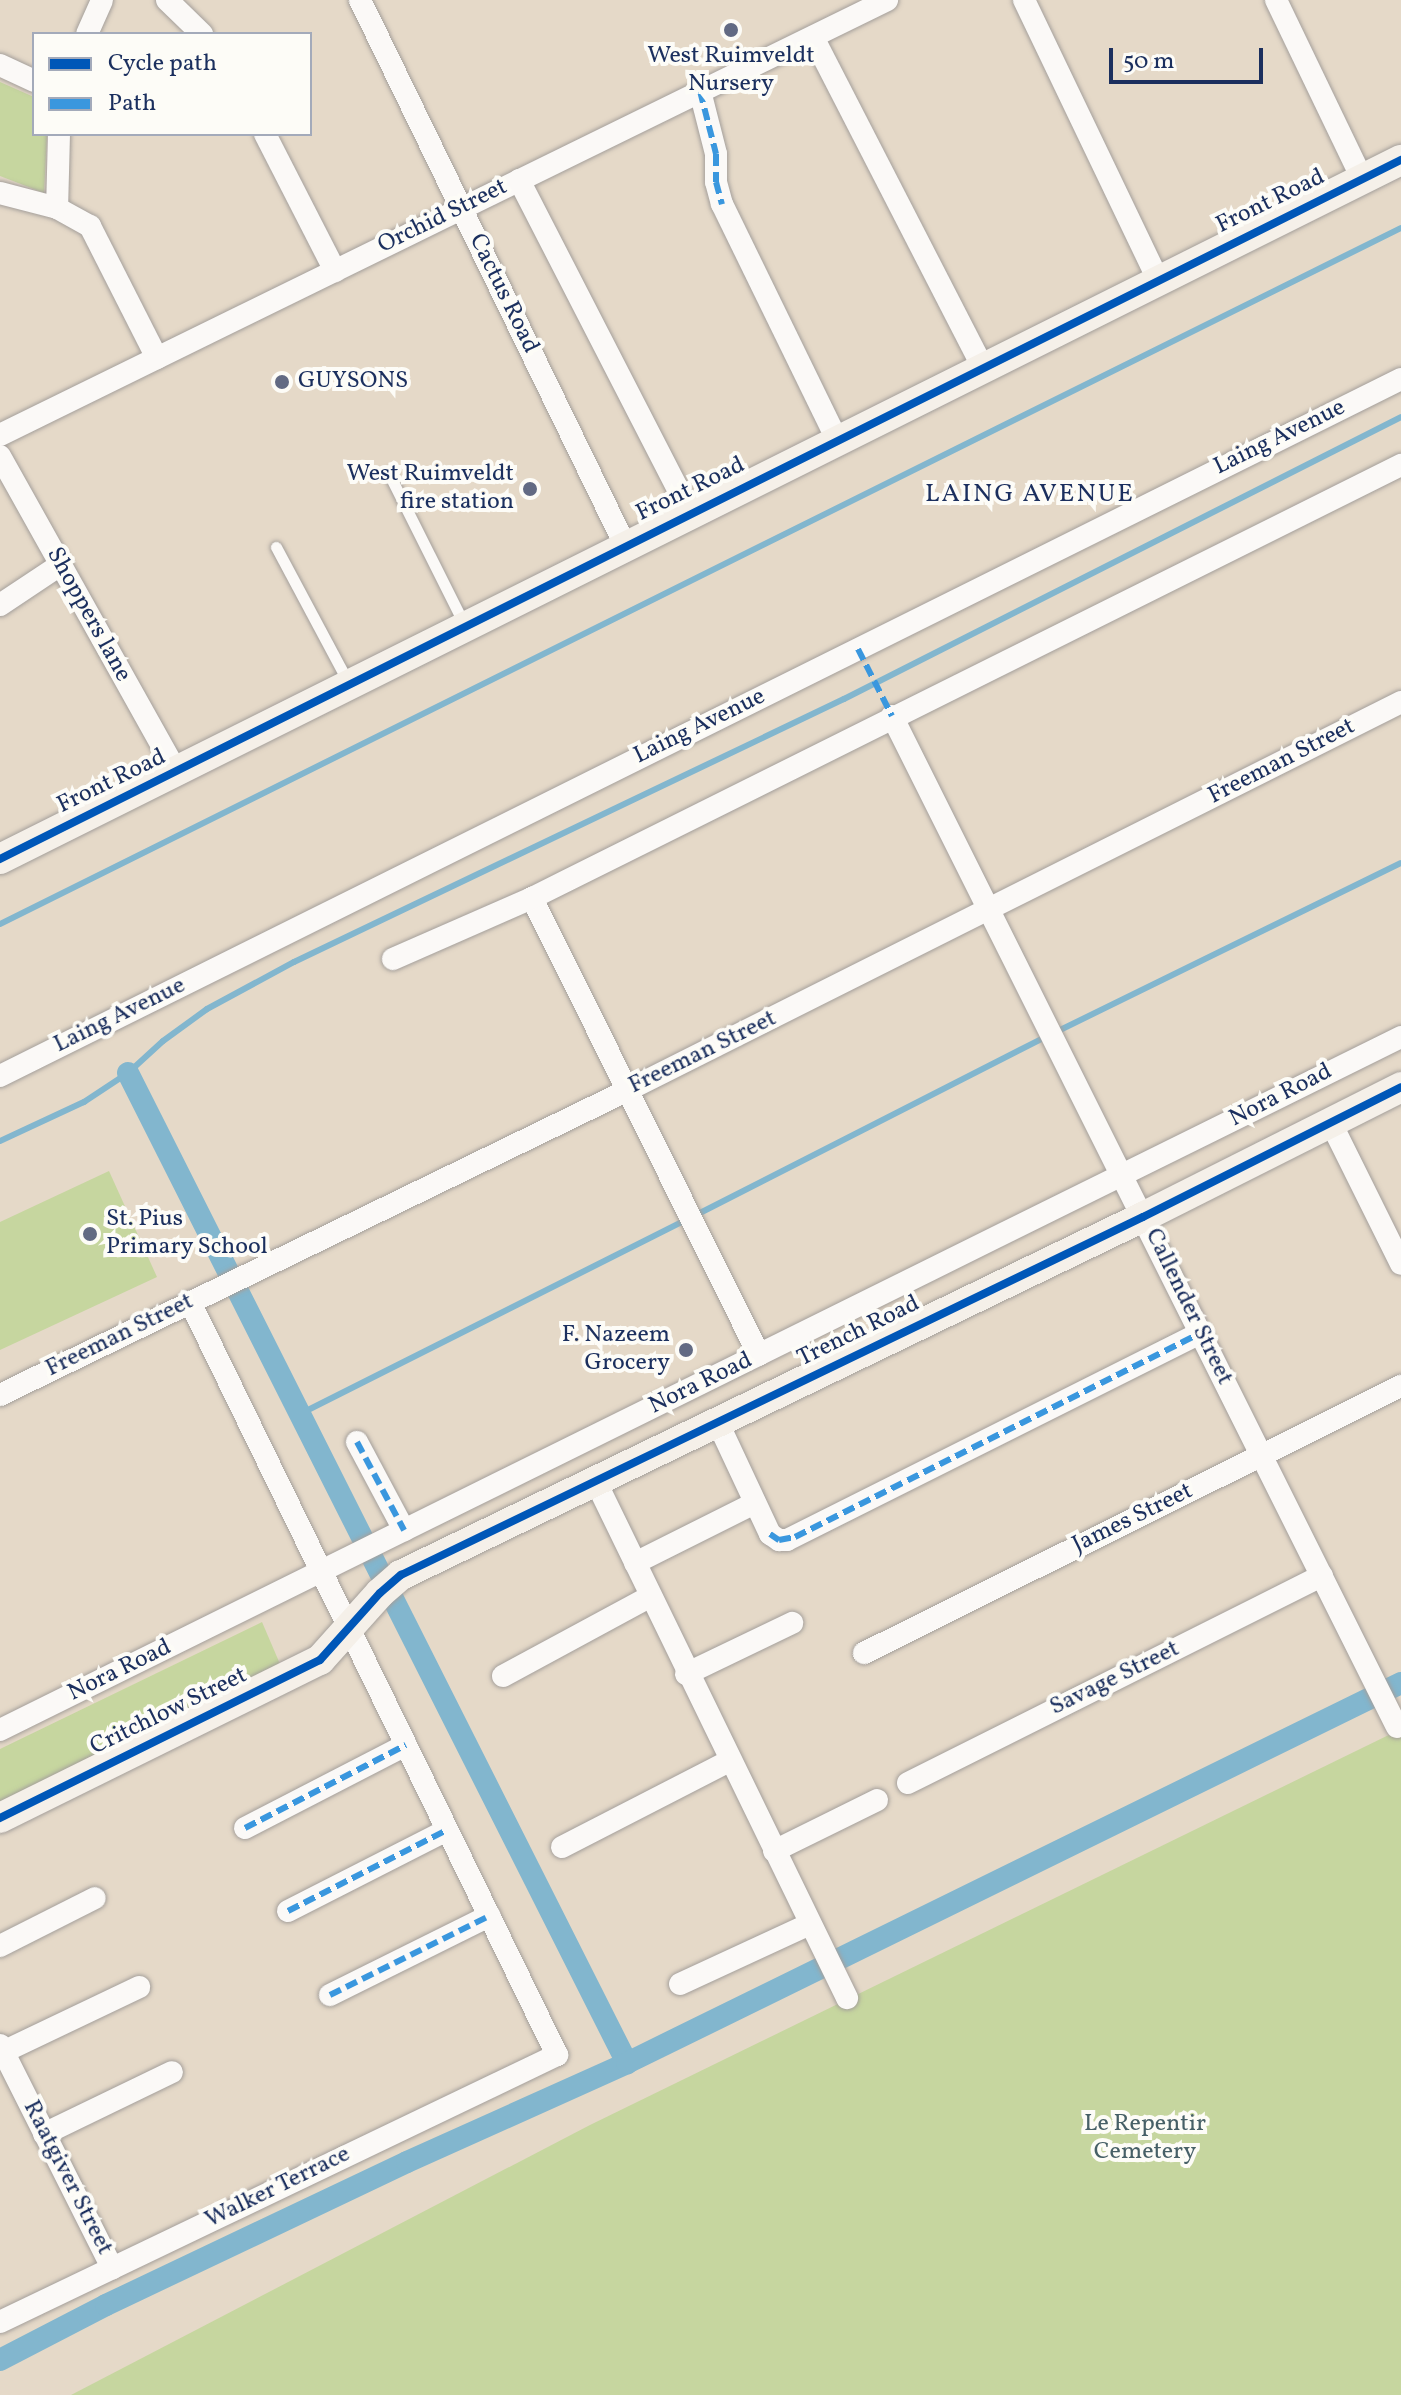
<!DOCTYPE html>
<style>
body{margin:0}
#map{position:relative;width:1401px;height:2395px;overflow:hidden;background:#e5d9c8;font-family:Vollkorn,serif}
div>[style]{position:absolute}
.green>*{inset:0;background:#c6d69f}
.stream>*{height:6px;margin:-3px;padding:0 3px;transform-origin:3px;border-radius:3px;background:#82b6ce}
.canal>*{height:22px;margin:-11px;padding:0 11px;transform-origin:11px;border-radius:11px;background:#82b6ce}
.roads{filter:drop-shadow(0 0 2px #a49f9b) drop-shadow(0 0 2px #a49f9b)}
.lane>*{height:11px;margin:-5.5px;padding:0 5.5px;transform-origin:5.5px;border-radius:5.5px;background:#fbf9f7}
.street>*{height:22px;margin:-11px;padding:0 11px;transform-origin:11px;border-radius:11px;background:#fbf9f7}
.secondary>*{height:30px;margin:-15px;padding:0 15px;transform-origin:15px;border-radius:15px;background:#f5f0e9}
.quiet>*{height:6px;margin-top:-3px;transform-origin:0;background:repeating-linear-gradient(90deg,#3a97de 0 12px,transparent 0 18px)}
.cycleway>*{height:8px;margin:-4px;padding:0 4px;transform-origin:4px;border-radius:4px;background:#0057b8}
.dots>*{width:22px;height:22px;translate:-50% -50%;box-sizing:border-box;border:4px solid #fdfcf7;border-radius:50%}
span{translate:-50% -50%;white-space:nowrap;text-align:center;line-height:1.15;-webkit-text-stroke:8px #fdfcf7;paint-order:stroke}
.poi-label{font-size:24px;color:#1b2f5e}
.left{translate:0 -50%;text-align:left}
.right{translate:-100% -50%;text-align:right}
.street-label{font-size:24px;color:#1b2f5e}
.park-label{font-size:24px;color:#476067}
.neighbourhood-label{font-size:26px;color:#1b2f5e;letter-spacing:2px}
.legend{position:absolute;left:32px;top:32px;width:280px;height:104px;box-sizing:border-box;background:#fdfcf7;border:2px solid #a3aaba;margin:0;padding:10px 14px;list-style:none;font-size:24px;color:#1b2f5e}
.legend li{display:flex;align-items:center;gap:16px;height:40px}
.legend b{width:40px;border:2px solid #a3aaba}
.scale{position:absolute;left:1109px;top:48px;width:154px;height:36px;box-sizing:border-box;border:4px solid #1b2f5e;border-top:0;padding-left:10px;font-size:24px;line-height:28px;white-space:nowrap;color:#1b2f5e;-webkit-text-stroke:6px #fdfcf7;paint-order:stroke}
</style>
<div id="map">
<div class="green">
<div style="clip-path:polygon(0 82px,34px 97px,34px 134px,47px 134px,44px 193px,0 176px)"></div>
<div style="clip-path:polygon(109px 1171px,157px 1277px,0 1350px,0 1222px)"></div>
<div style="clip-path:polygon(262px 1622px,283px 1671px,0 1808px,0 1749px)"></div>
<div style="clip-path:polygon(1401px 1729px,1401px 2395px,71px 2395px,590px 2125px)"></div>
</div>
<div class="stream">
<div style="left:0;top:924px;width:1564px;rotate:-26.42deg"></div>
<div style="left:1056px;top:1032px;width:384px;rotate:-26.1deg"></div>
<div style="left:0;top:1141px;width:93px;rotate:-24.9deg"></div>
<div style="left:84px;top:1102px;width:53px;rotate:-33.4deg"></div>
<div style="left:128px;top:1073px;width:47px;rotate:-42.4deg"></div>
<div style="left:163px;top:1041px;width:54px;rotate:-36deg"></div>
<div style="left:207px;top:1009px;width:99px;rotate:-28.4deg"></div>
<div style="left:294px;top:962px;width:610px;rotate:-25.56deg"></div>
<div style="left:844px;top:699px;width:624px;rotate:-26.85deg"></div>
<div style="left:696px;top:1215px;width:393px;rotate:-27deg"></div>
<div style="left:300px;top:1414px;width:432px;rotate:-26.7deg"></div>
</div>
<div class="canal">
<div style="left:128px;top:1073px;width:1109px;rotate:63.25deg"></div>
<div style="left:0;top:2360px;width:119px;rotate:-27.4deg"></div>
<div style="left:106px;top:2305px;width:333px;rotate:-25.4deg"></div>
<div style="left:407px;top:2162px;width:241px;rotate:-24.2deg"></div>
<div style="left:627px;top:2063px;width:862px;rotate:-26.15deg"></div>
</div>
<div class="roads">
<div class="lane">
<div style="left:389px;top:474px;width:170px;rotate:63.4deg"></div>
<div style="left:276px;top:547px;width:155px;rotate:61.9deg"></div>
</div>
<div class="street">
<div style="left:167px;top:0;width:49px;rotate:44.2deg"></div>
<div style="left:360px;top:0;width:606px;rotate:64.07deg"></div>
<div style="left:1024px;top:0;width:310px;rotate:64.4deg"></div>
<div style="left:1276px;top:0;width:199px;rotate:64.3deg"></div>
<div style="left:87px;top:34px;width:37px;rotate:-66deg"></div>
<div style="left:813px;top:37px;width:372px;rotate:62.8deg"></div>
<div style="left:0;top:65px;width:38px;rotate:25deg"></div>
<div style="left:700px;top:91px;width:65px;rotate:75.7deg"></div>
<div style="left:716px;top:154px;width:28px;rotate:90deg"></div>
<div style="left:716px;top:182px;width:23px;rotate:75deg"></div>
<div style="left:722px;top:204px;width:263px;rotate:64deg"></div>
<div style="left:59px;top:134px;width:74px;rotate:91.5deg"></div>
<div style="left:57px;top:208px;width:38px;rotate:29deg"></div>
<div style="left:90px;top:226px;width:148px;rotate:63.1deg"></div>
<div style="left:265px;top:134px;width:154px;rotate:62.9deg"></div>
<div style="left:519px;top:180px;width:374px;rotate:62.8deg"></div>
<div style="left:0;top:193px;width:59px;rotate:14.7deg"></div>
<div style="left:0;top:435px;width:988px;rotate:-26.12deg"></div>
<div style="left:0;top:456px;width:363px;rotate:60.8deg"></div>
<div style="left:0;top:605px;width:72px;rotate:-33.7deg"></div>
<div style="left:892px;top:716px;width:1130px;rotate:63.46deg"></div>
<div style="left:532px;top:898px;width:510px;rotate:63.59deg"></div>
<div style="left:393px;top:959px;width:152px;rotate:-23.7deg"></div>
<div style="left:532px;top:898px;width:971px;rotate:-26.49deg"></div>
<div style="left:0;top:1076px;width:1565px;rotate:-26.45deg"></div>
<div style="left:1331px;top:1123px;width:157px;rotate:63.6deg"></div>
<div style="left:0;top:1395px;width:696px;rotate:-25.9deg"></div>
<div style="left:626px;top:1091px;width:867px;rotate:-26.65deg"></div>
<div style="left:718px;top:1423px;width:123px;rotate:64.9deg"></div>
<div style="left:770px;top:1534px;width:11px;rotate:34deg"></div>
<div style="left:779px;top:1540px;width:8px"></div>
<div style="left:787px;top:1540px;width:463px;rotate:-26.6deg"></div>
<div style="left:357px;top:1442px;width:100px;rotate:61.9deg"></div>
<div style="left:596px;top:1482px;width:574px;rotate:64.06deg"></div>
<div style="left:635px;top:1563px;width:134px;rotate:-26.6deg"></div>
<div style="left:864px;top:1653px;width:600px;rotate:-26.44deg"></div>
<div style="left:686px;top:1674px;width:118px;rotate:-25.7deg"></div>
<div style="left:503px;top:1676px;width:168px;rotate:-28.4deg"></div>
<div style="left:0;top:1730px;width:1563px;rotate:-26.32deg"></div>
<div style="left:908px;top:1783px;width:463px;rotate:-26.6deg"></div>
<div style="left:245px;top:1828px;width:181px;rotate:-27.3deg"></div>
<div style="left:562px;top:1847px;width:188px;rotate:-27.2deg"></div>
<div style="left:774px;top:1851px;width:115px;rotate:-26.3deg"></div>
<div style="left:288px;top:1911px;width:178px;rotate:-27deg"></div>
<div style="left:0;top:1946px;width:106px;rotate:-26.8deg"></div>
<div style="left:680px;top:1984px;width:143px;rotate:-24.8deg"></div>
<div style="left:330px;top:1995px;width:178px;rotate:-26.4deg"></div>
<div style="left:0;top:2045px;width:250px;rotate:63.3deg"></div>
<div style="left:3px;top:2052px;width:151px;rotate:-25.5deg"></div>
<div style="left:44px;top:2134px;width:142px;rotate:-25.8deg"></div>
<div style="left:0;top:2322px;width:618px;rotate:-25.61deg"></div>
<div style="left:557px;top:2055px;width:838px;rotate:-115.98deg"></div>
</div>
<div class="secondary">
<div style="left:0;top:859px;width:1566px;rotate:-26.52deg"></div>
<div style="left:0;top:1818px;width:357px;rotate:-26.3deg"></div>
<div style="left:320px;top:1660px;width:90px;rotate:-48.2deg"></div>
<div style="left:380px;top:1593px;width:28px;rotate:-41deg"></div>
<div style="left:401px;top:1575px;width:824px;rotate:-25.76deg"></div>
<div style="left:1143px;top:1217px;width:289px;rotate:-26.7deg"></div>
</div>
</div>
<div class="quiet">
<div style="left:700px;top:91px;width:65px;rotate:75.7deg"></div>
<div style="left:716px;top:154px;width:28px;rotate:90deg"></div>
<div style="left:716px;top:182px;width:23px;rotate:75deg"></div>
<div style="left:858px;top:649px;width:75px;rotate:63.1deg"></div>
<div style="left:357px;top:1442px;width:100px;rotate:61.9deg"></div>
<div style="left:770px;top:1534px;width:11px;rotate:34deg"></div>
<div style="left:779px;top:1540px;width:16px;rotate:-11deg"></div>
<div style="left:795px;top:1537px;width:454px;rotate:-26.7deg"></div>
<div style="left:245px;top:1828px;width:181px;rotate:-27.3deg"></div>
<div style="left:288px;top:1911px;width:178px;rotate:-27deg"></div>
<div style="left:330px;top:1995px;width:178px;rotate:-26.4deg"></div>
</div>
<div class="cycleway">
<div style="left:0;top:859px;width:1566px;rotate:-26.52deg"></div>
<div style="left:0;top:1818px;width:357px;rotate:-26.3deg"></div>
<div style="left:320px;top:1660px;width:90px;rotate:-48.2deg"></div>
<div style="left:380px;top:1593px;width:28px;rotate:-41deg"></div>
<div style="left:401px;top:1575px;width:824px;rotate:-25.76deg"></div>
<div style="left:1143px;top:1217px;width:289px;rotate:-26.7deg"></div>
</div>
<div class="dots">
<div style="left:731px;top:30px;background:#626a83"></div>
<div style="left:282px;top:382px;background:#626a83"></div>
<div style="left:530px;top:489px;background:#626a83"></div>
<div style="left:90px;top:1234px;background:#626a83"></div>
<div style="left:686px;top:1350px;background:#626a83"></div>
</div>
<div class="poi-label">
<span style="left:731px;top:71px">West Ruimveldt<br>Nursery</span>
<span class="left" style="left:298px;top:382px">GUYSONS</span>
<span class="right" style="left:514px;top:489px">West Ruimveldt<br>fire station</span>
<span class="left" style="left:106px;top:1234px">St. Pius<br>Primary School</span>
<span class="right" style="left:670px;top:1350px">F. Nazeem<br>Grocery</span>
</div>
<div class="street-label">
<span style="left:1271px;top:202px;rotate:-26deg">Front Road</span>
<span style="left:443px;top:217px;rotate:-26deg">Orchid Street</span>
<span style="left:503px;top:294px;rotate:64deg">Cactus Road</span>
<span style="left:1280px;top:438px;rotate:-26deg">Laing Avenue</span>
<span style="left:691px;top:490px;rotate:-26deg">Front Road</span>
<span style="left:88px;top:615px;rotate:61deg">Shoppers lane</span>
<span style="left:700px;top:727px;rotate:-26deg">Laing Avenue</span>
<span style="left:1282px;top:762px;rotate:-27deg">Freeman Street</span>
<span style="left:112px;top:782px;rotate:-26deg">Front Road</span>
<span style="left:120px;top:1016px;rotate:-26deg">Laing Avenue</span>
<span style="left:703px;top:1053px;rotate:-26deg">Freeman Street</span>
<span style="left:1281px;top:1096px;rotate:-27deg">Nora Road</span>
<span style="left:1188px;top:1307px;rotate:64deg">Callender Street</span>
<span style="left:859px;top:1332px;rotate:-26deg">Trench Road</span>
<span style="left:120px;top:1336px;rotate:-26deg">Freeman Street</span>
<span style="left:701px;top:1384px;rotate:-26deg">Nora Road</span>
<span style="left:1133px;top:1519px;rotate:-26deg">James Street</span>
<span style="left:120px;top:1671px;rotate:-26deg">Nora Road</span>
<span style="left:1115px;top:1679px;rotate:-26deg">Savage Street</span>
<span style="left:169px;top:1712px;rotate:-26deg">Critchlow Street</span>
<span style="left:67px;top:2178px;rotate:63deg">Raatgiver Street</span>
<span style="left:278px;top:2188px;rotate:-26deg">Walker Terrace</span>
</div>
<div class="park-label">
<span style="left:1145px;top:2139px">Le Repentir<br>Cemetery</span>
</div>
<div class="neighbourhood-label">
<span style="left:1030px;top:495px">LAING AVENUE</span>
</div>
<ul class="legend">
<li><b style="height:10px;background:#0057b8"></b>Cycle path</li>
<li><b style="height:10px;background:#3a97de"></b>Path</li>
</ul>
<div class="scale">50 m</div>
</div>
